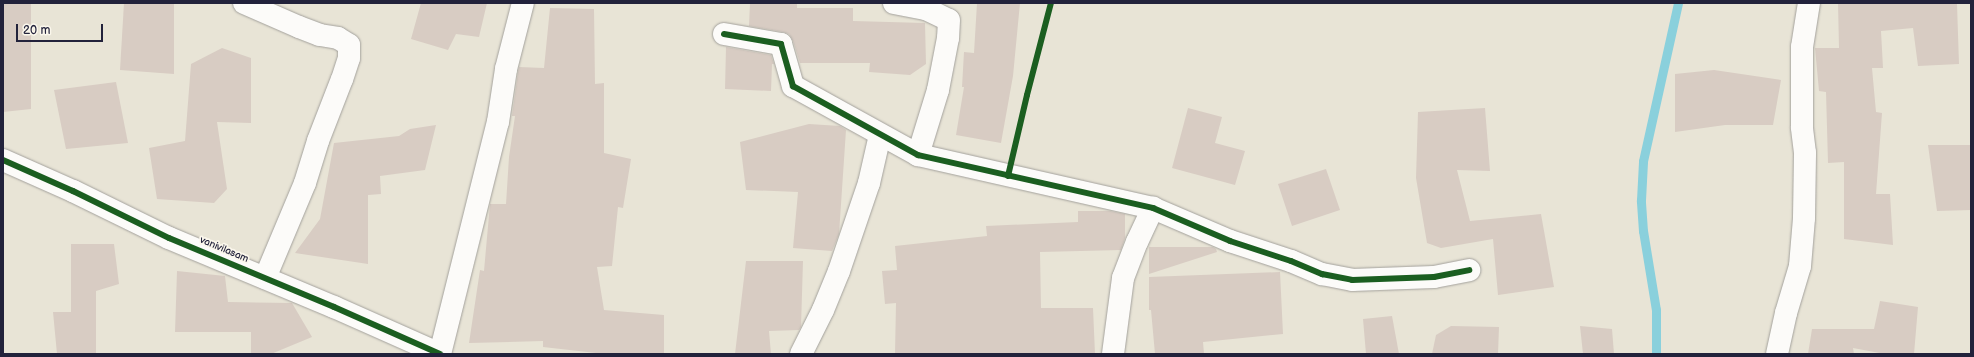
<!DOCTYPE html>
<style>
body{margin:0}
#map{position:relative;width:1974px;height:357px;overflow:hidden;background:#e8e4d6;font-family:"Balsamiq Sans",sans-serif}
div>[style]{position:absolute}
.stream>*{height:9px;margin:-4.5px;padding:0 4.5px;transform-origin:4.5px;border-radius:4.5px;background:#8ad0dc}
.building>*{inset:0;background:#d8ccc3}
.roads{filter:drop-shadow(0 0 1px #a3a19c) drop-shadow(0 0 1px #a3a19c)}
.minor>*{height:22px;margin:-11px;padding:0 11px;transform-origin:11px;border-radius:11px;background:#fcfbf9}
.cycleway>*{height:6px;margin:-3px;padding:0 3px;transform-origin:3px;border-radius:3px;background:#1b5e20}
span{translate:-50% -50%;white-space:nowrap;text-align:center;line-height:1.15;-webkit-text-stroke:3.5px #fbf7ec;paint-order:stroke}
.street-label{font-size:10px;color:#22223b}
.frame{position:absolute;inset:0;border:4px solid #22223b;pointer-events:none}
.scale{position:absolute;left:16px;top:24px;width:87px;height:18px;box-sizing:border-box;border:2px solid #22223b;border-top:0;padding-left:5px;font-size:12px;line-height:14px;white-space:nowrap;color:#22223b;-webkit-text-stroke:3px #fbf7ec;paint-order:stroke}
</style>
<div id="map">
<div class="stream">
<div style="left:1656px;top:354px;width:44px;rotate:-90deg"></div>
<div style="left:1656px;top:310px;width:80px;rotate:-99.3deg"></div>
<div style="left:1643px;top:231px;width:31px;rotate:-94deg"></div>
<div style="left:1641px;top:200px;width:39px;rotate:-87deg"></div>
<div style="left:1643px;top:161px;width:162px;rotate:-77.5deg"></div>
</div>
<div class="building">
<div style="clip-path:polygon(3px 3px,31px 3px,31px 109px,3px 112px)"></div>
<div style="clip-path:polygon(124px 3px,174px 3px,174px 74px,120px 70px)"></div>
<div style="clip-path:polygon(421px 3px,487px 3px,479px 37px,456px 34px,448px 50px,411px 39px)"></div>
<div style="clip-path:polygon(750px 3px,797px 3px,797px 8px,853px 8px,853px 21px,925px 23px,926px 64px,910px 75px,869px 72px,870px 63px,800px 63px,793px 41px,789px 34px,783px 32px,749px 26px)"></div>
<div style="clip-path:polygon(977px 3px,1020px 3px,1013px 76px,1001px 143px,956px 135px,964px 87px,962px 87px,964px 52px,974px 53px)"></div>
<div style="clip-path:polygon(1838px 3px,1957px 4px,1959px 64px,1918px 66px,1913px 28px,1881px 31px,1883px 68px,1872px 68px,1876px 112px,1882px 113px,1876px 194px,1890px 194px,1893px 245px,1844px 239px,1844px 162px,1828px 163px,1826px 92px,1819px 91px,1815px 48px,1839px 48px)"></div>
<div style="clip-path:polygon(550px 8px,594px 9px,595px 84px,604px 83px,604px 153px,631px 159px,623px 208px,618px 207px,612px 266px,597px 267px,604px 310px,664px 315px,664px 354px,605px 354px,543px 347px,543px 341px,469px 343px,480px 270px,484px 271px,490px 204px,506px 204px,509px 157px,515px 116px,512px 116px,518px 72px,519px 67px,544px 68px)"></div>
<div style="clip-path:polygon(726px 47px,771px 55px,774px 64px,772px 64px,771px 91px,725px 89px)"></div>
<div style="clip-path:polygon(222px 48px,251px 58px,251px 123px,217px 122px,227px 189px,214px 203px,157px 199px,149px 148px,185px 141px,191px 64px)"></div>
<div style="clip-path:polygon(1714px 70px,1781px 80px,1773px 125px,1725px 125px,1675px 132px,1675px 74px)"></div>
<div style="clip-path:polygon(116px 82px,128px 143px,66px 149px,54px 90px)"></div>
<div style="clip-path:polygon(1188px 108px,1222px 117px,1215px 143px,1245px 151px,1235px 185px,1172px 168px)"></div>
<div style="clip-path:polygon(1485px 108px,1490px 171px,1457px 170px,1470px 221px,1541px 214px,1554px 287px,1498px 295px,1493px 239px,1441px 248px,1427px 243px,1416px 178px,1418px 112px)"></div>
<div style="clip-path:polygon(809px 124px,840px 126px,846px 130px,839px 234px,832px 251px,793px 248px,798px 192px,746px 190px,740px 142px)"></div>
<div style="clip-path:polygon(436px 125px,425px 170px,380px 176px,381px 194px,368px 195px,368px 264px,295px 253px,320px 219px,334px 143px,399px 136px,410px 129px)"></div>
<div style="clip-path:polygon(1928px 145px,1971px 145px,1971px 210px,1937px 211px)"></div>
<div style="clip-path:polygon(1326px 169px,1340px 210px,1292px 226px,1278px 184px)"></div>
<div style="clip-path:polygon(1078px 211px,1110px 211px,1125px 214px,1125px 238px,1121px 250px,1040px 252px,1041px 308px,1093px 308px,1095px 354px,895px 354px,896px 303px,885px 304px,882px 271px,897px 270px,895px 246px,987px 236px,986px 226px,1078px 222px)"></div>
<div style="clip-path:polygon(71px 244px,114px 244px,119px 284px,96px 291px,96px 354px,57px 354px,53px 312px,71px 312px)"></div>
<div style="clip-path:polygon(1149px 247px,1213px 247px,1216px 249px,1217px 252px,1149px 274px)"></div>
<div style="clip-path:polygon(746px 261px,803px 261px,801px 327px,799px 330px,769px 331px,771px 354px,735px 354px)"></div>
<div style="clip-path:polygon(177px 271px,225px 276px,228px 302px,292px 303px,312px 337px,271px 354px,251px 354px,251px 332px,175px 332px)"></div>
<div style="clip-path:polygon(1280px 272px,1283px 334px,1203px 342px,1204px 354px,1155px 354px,1151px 310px,1149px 310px,1149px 277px)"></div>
<div style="clip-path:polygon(1880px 301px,1918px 307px,1914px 354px,1885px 354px,1853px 348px,1854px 354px,1808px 354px,1812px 329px,1874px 329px)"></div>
<div style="clip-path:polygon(1392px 316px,1399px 354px,1366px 354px,1363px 319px)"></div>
<div style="clip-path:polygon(1451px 326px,1499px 327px,1498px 354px,1432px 354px,1436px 335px)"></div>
<div style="clip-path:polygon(1580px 326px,1612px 329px,1614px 354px,1583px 354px)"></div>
</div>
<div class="roads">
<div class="minor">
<div style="left:244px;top:3px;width:60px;rotate:23.6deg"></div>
<div style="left:299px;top:27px;width:22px;rotate:21deg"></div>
<div style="left:320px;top:35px;width:18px;rotate:9deg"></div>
<div style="left:338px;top:38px;width:13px;rotate:32deg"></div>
<div style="left:349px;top:45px;width:13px;rotate:90deg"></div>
<div style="left:349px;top:58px;width:22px;rotate:108deg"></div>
<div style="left:342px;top:79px;width:66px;rotate:111.2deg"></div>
<div style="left:318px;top:141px;width:44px;rotate:107.2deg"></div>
<div style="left:305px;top:183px;width:103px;rotate:112.8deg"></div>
<div style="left:894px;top:3px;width:33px;rotate:11deg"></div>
<div style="left:926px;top:9px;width:25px;rotate:26deg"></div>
<div style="left:949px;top:20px;width:18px;rotate:93deg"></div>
<div style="left:948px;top:38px;width:53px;rotate:100.9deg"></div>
<div style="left:938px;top:90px;width:68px;rotate:107.1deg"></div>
<div style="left:724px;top:34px;width:58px;rotate:10deg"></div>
<div style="left:781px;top:44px;width:44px;rotate:74.1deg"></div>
<div style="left:793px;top:86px;width:143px;rotate:28.9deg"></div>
<div style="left:918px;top:155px;width:241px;rotate:12.7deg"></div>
<div style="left:1153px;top:208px;width:84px;rotate:23.2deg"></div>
<div style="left:1230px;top:241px;width:64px;rotate:18.2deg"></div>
<div style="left:1291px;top:261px;width:34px;rotate:23deg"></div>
<div style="left:1322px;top:274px;width:31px;rotate:11deg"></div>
<div style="left:1352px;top:280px;width:82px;rotate:-2.1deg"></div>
<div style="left:1434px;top:277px;width:36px;rotate:-11deg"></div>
<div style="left:3px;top:160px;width:77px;rotate:23.9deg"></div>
<div style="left:73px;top:191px;width:107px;rotate:26.1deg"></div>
<div style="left:169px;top:238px;width:179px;rotate:22.7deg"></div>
<div style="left:334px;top:307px;width:116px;rotate:23.9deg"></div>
<div style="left:440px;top:354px;width:239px;rotate:-76deg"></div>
<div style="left:498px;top:122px;width:54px;rotate:-81.4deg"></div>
<div style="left:506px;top:69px;width:68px;rotate:-75.6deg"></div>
<div style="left:801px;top:354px;width:49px;rotate:-63.4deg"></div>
<div style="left:823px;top:310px;width:42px;rotate:-67.7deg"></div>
<div style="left:839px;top:271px;width:93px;rotate:-71.2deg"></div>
<div style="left:869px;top:183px;width:49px;rotate:-77.1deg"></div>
<div style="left:1113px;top:354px;width:77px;rotate:-82.5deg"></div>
<div style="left:1123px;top:278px;width:39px;rotate:-69deg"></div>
<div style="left:1137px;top:242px;width:38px;rotate:-65deg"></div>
<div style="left:1777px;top:354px;width:42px;rotate:-77.6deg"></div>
<div style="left:1786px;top:313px;width:49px;rotate:-73.4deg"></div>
<div style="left:1800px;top:266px;width:48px;rotate:-85.2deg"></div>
<div style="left:1804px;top:218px;width:65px;rotate:-89.1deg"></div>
<div style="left:1805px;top:153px;width:26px;rotate:-97deg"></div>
<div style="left:1802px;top:127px;width:80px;rotate:-90deg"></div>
<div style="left:1802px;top:47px;width:45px;rotate:-81deg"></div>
</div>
</div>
<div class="cycleway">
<div style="left:724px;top:34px;width:58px;rotate:10deg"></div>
<div style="left:781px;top:44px;width:44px;rotate:74.1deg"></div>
<div style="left:793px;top:86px;width:143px;rotate:28.9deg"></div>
<div style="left:918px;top:155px;width:241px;rotate:12.7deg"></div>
<div style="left:1153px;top:208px;width:84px;rotate:23.2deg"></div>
<div style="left:1230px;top:241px;width:64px;rotate:18.2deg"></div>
<div style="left:1291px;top:261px;width:34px;rotate:23deg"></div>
<div style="left:1322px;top:274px;width:31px;rotate:11deg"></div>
<div style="left:1352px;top:280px;width:82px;rotate:-2.1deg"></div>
<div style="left:1434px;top:277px;width:36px;rotate:-11deg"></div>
<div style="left:3px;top:160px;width:77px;rotate:23.9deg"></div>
<div style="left:73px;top:191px;width:107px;rotate:26.1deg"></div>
<div style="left:169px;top:238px;width:179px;rotate:22.7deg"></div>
<div style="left:334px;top:307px;width:116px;rotate:23.9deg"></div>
<div style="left:1008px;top:176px;width:83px;rotate:-76.8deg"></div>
<div style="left:1027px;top:95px;width:95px;rotate:-75.4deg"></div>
</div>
<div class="street-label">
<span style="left:224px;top:250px;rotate:23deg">vanivilasam</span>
</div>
<div class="frame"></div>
<div class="scale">20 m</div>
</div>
